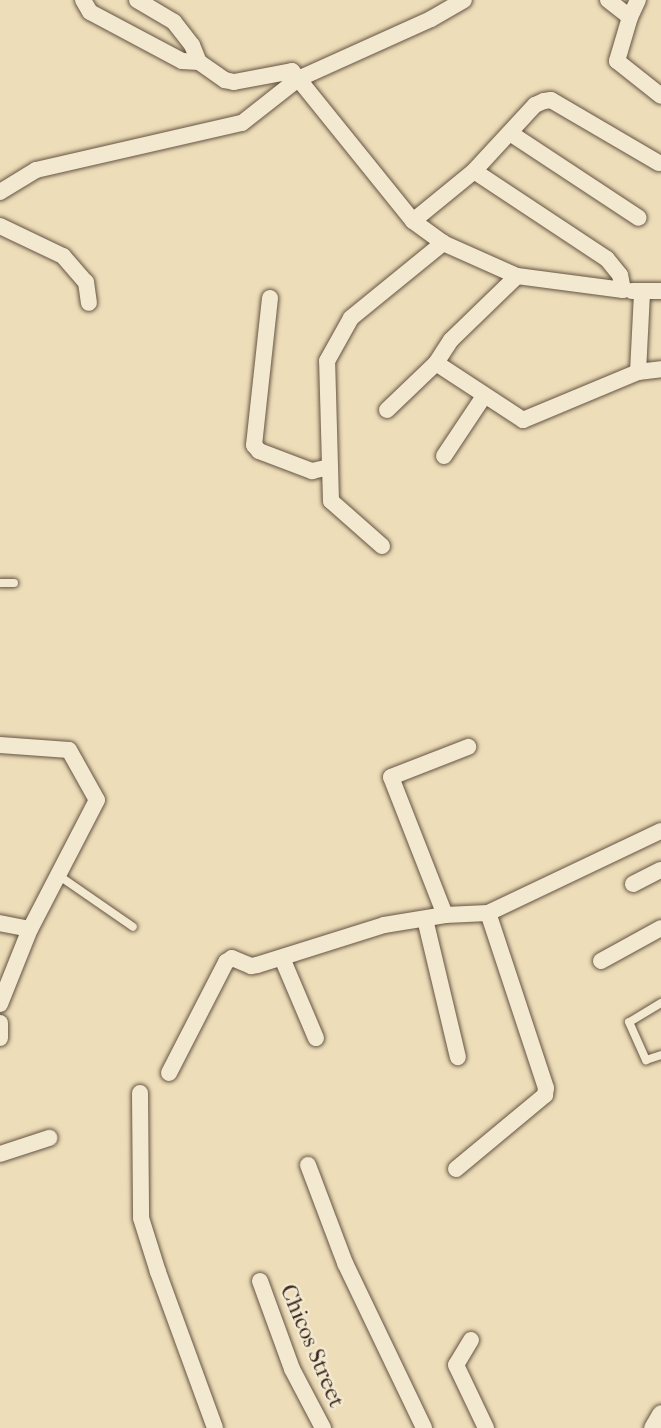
<!DOCTYPE html>
<style>
body{margin:0}
#map{position:relative;width:661px;height:1428px;overflow:hidden;background:#edddb8;font-family:"IM FELL French Canon",serif}
div>[style]{position:absolute}
.roads{filter:drop-shadow(0 0 2px #655443) drop-shadow(0 0 2px #655443)}
.service>*{height:8px;margin:-4px;padding:0 4px;transform-origin:4px;border-radius:4px;background:#f3e9d1}
.minor>*{height:16px;margin:-8px;padding:0 8px;transform-origin:8px;border-radius:8px;background:#f3e9d1}
.tertiary>*{height:19px;margin:-9.5px;padding:0 9.5px;transform-origin:9.5px;border-radius:9.5px;background:#f3e9d1}
span{translate:-50% -50%;white-space:nowrap;text-align:center;line-height:1.15;-webkit-text-stroke:5px #f3e9d1;paint-order:stroke}
.street-label{font-size:23px;color:#38261c}
</style>
<div id="map">
<div class="roads">
<div class="service">
<div style="left:0;top:583px;width:14px"></div>
<div style="left:58px;top:875px;width:91px;rotate:34.7deg"></div>
<div style="left:661px;top:1003px;width:37px;rotate:149deg"></div>
<div style="left:629px;top:1022px;width:42px;rotate:65.9deg"></div>
<div style="left:646px;top:1060px;width:16px;rotate:-18deg"></div>
</div>
<div class="minor">
<div style="left:83px;top:0;width:14px;rotate:60deg"></div>
<div style="left:90px;top:12px;width:104px;rotate:28deg"></div>
<div style="left:182px;top:61px;width:17px;rotate:3deg"></div>
<div style="left:137px;top:0;width:43px;rotate:30.7deg"></div>
<div style="left:174px;top:22px;width:29px;rotate:52deg"></div>
<div style="left:192px;top:45px;width:18px;rotate:68deg"></div>
<div style="left:199px;top:62px;width:32px;rotate:35deg"></div>
<div style="left:225px;top:80px;width:9px;rotate:13deg"></div>
<div style="left:234px;top:82px;width:59px;rotate:-10.7deg"></div>
<div style="left:292px;top:71px;width:193px;rotate:51.1deg"></div>
<div style="left:413px;top:221px;width:37px;rotate:36deg"></div>
<div style="left:443px;top:243px;width:81px;rotate:24deg"></div>
<div style="left:517px;top:276px;width:107px;rotate:7.5deg"></div>
<div style="left:623px;top:290px;width:15px;rotate:-101deg"></div>
<div style="left:620px;top:275px;width:21px;rotate:-129deg"></div>
<div style="left:607px;top:259px;width:159px;rotate:-146.5deg"></div>
<div style="left:608px;top:0;width:28px;rotate:38deg"></div>
<div style="left:630px;top:17px;width:19px;rotate:-65deg"></div>
<div style="left:630px;top:17px;width:46px;rotate:106.5deg"></div>
<div style="left:617px;top:61px;width:56px;rotate:38.5deg"></div>
<div style="left:510px;top:133px;width:154px;rotate:33.4deg"></div>
<div style="left:0;top:192px;width:42px;rotate:-31.4deg"></div>
<div style="left:36px;top:170px;width:211px;rotate:-12.9deg"></div>
<div style="left:242px;top:123px;width:71px;rotate:-38.2deg"></div>
<div style="left:298px;top:79px;width:146px;rotate:-24.3deg"></div>
<div style="left:431px;top:19px;width:38px;rotate:-30deg"></div>
<div style="left:413px;top:221px;width:79px;rotate:-39.3deg"></div>
<div style="left:474px;top:171px;width:90px;rotate:-47.3deg"></div>
<div style="left:535px;top:105px;width:10px;rotate:-24deg"></div>
<div style="left:544px;top:101px;width:7px;rotate:-8deg"></div>
<div style="left:551px;top:100px;width:125px;rotate:30.3deg"></div>
<div style="left:0;top:226px;width:70px;rotate:25.5deg"></div>
<div style="left:63px;top:256px;width:35px;rotate:49deg"></div>
<div style="left:86px;top:282px;width:21px;rotate:82deg"></div>
<div style="left:632px;top:291px;width:29px"></div>
<div style="left:270px;top:298px;width:148px;rotate:96.2deg"></div>
<div style="left:254px;top:445px;width:8px;rotate:50deg"></div>
<div style="left:259px;top:451px;width:57px;rotate:20.7deg"></div>
<div style="left:312px;top:471px;width:17px;rotate:-13deg"></div>
<div style="left:436px;top:363px;width:104px;rotate:33.2deg"></div>
<div style="left:523px;top:420px;width:125px;rotate:-22.7deg"></div>
<div style="left:638px;top:372px;width:79px;rotate:-87.1deg"></div>
<div style="left:638px;top:372px;width:23px;rotate:-7deg"></div>
<div style="left:387px;top:410px;width:68px;rotate:-43.8deg"></div>
<div style="left:436px;top:363px;width:27px;rotate:-57deg"></div>
<div style="left:451px;top:340px;width:92px;rotate:-44.1deg"></div>
<div style="left:444px;top:456px;width:72px;rotate:-56.3deg"></div>
<div style="left:382px;top:546px;width:68px;rotate:-138.6deg"></div>
<div style="left:331px;top:501px;width:140px;rotate:-91.6deg"></div>
<div style="left:327px;top:361px;width:49px;rotate:-60.8deg"></div>
<div style="left:351px;top:318px;width:119px;rotate:-39.2deg"></div>
<div style="left:0;top:745px;width:69px;rotate:4.1deg"></div>
<div style="left:69px;top:750px;width:57px;rotate:60.8deg"></div>
<div style="left:97px;top:800px;width:145px;rotate:117.4deg"></div>
<div style="left:30px;top:929px;width:31px;rotate:-169deg"></div>
<div style="left:633px;top:884px;width:31px;rotate:-27deg"></div>
<div style="left:445px;top:915px;width:148px;rotate:-111.4deg"></div>
<div style="left:391px;top:777px;width:83px;rotate:-21.3deg"></div>
<div style="left:425px;top:919px;width:142px;rotate:76.6deg"></div>
<div style="left:282px;top:958px;width:87px;rotate:67deg"></div>
<div style="left:601px;top:961px;width:68px;rotate:-28.8deg"></div>
<div style="left:0;top:1004px;width:81px;rotate:-68.2deg"></div>
<div style="left:0;top:1023px;width:15px;rotate:90deg"></div>
<div style="left:169px;top:1073px;width:125px;rotate:-62.8deg"></div>
<div style="left:226px;top:962px;width:7px;rotate:-34deg"></div>
<div style="left:232px;top:958px;width:21px;rotate:23deg"></div>
<div style="left:251px;top:966px;width:6px;rotate:-9deg"></div>
<div style="left:257px;top:965px;width:133px;rotate:-17.5deg"></div>
<div style="left:384px;top:925px;width:62px;rotate:-9.3deg"></div>
<div style="left:445px;top:915px;width:43px;rotate:-2.7deg"></div>
<div style="left:488px;top:913px;width:191px;rotate:-25.4deg"></div>
<div style="left:140px;top:1093px;width:125px;rotate:89.5deg"></div>
<div style="left:141px;top:1218px;width:57px;rotate:72.5deg"></div>
<div style="left:158px;top:1272px;width:166px;rotate:69.9deg"></div>
<div style="left:0;top:1154px;width:52px;rotate:-18.1deg"></div>
<div style="left:308px;top:1165px;width:105px;rotate:69.3deg"></div>
<div style="left:345px;top:1263px;width:183px;rotate:64.4deg"></div>
<div style="left:456px;top:1169px;width:116px;rotate:-39.7deg"></div>
<div style="left:545px;top:1095px;width:7px;rotate:-82deg"></div>
<div style="left:546px;top:1088px;width:184px;rotate:-108.3deg"></div>
<div style="left:260px;top:1281px;width:94px;rotate:70deg"></div>
<div style="left:292px;top:1369px;width:67px;rotate:62.3deg"></div>
<div style="left:471px;top:1340px;width:29px;rotate:121deg"></div>
<div style="left:456px;top:1365px;width:70px;rotate:64.5deg"></div>
</div>
<div class="tertiary">
<div style="left:653px;top:1428px;width:16px;rotate:-60deg"></div>
</div>
</div>
<div class="street-label">
<span style="left:312px;top:1346px;rotate:67deg">Chicos Street</span>
</div>
</div>
